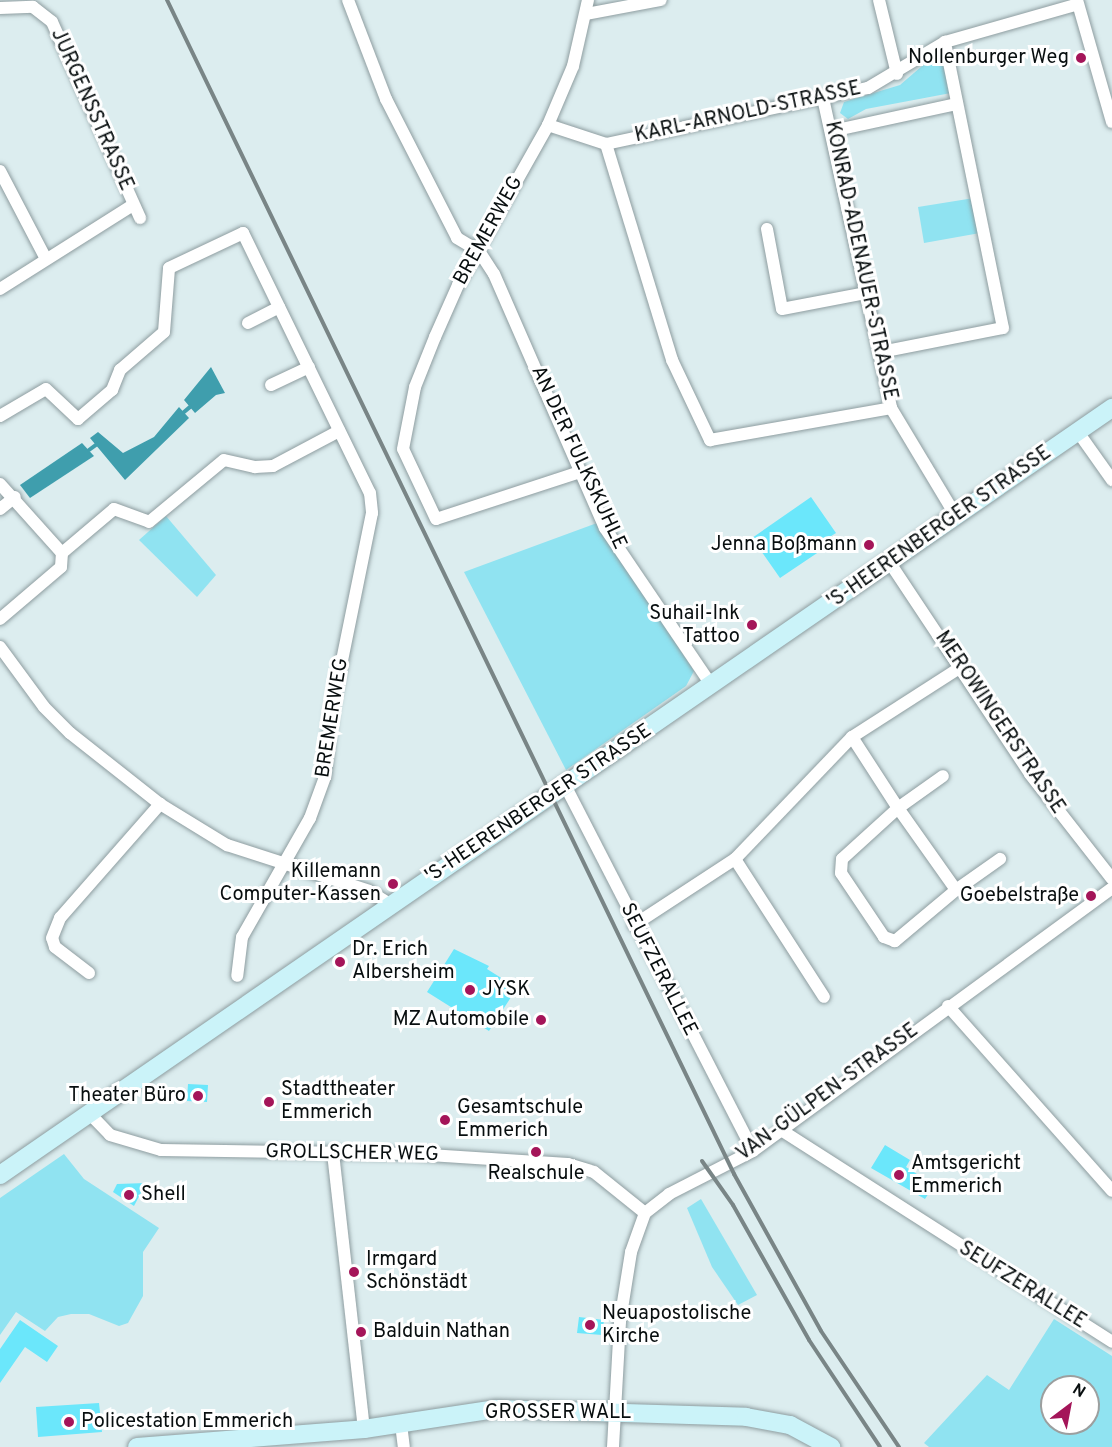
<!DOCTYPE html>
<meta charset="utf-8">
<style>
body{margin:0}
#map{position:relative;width:1112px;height:1447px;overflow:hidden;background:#dcedef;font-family:Overpass,sans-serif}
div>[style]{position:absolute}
.green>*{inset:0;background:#90e3f1}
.water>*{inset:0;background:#3f9ead}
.stream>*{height:4px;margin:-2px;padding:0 2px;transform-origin:2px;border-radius:2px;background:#3f9ead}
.building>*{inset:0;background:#6be7fb}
.roads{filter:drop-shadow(0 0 2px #8e9da0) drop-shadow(0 0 2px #8e9da0)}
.street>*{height:12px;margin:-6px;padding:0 6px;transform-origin:6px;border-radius:6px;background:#fff}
.secondary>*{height:18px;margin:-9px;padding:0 9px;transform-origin:9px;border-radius:9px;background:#cbf3f9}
.rail>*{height:4px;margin:-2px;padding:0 2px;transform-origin:2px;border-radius:2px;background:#798586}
.dots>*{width:16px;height:16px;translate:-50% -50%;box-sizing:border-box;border:3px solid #fff;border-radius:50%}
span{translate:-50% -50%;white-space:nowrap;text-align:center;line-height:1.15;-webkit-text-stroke:6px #fff;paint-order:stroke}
.poi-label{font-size:20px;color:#080e0f}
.right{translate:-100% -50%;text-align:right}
.left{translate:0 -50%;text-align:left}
.street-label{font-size:20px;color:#080e0f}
.north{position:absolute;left:1040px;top:1375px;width:60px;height:60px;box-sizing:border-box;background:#fff;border:2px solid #9c9f9f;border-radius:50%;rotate:32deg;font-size:16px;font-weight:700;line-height:24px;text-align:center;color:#080e0f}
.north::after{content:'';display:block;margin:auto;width:21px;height:27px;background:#a41559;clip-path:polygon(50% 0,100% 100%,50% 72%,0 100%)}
</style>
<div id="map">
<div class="green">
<div style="clip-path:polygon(939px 58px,944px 63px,951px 93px,866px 109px,848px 119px,840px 113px,844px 102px,900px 85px,929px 60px)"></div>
<div style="clip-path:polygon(974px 198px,980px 233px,924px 243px,918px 207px)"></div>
<div style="clip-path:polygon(166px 516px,216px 575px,197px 597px,139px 540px)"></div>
<div style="clip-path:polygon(597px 523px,694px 671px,686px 686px,566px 770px,464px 572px)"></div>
<div style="clip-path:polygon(64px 1154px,84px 1179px,159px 1228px,143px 1252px,143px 1296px,128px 1323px,119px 1326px,89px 1314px,71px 1314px,58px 1317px,45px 1331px,16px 1312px,0 1335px,0 1198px)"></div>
<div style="clip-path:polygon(701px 1199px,757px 1295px,738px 1305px,712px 1267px,687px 1208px)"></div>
<div style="clip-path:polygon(evenodd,1054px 1319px,1112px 1356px,1112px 1447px,929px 1447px,924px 1443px,987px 1375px,1009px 1390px,1054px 1319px,1052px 1387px,1088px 1387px,1088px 1423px,1052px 1423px,1052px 1387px)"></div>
</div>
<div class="water">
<div style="clip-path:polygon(211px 367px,225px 393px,216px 395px,195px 413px,184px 400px)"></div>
<div style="clip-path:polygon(179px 407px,189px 418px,125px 480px,90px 438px,98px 432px,123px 453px,154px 437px)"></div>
<div style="clip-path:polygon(82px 443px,94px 456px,30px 498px,20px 485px)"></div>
</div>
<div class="stream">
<div style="left:184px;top:412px;width:8px;rotate:-40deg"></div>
<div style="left:89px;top:450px;width:9px;rotate:-36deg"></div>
</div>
<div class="building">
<div style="clip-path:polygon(811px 497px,836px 533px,828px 538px,832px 543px,780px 578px,752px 538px)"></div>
<div style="clip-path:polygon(454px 949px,489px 966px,487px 969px,517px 988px,489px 1031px,427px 992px)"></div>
<div style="clip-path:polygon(188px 1084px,208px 1085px,207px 1102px,187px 1101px)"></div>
<div style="clip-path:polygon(885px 1145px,910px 1160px,906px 1167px,934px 1185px,925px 1199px,871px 1168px)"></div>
<div style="clip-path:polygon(146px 1183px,134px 1206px,113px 1192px,117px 1184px)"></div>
<div style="clip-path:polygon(579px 1317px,604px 1320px,602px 1335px,577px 1333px)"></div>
<div style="clip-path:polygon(20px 1320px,58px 1346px,47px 1362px,25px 1347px,0 1383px,0 1349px)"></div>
<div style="clip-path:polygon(99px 1403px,102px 1432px,38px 1437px,36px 1407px)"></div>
</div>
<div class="roads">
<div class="street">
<div style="left:348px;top:0;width:106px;rotate:69deg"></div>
<div style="left:386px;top:99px;width:156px;rotate:62.9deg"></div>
<div style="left:457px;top:238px;width:26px;rotate:31deg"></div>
<div style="left:479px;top:251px;width:27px;rotate:57deg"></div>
<div style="left:494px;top:274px;width:277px;rotate:66.4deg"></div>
<div style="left:605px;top:528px;width:191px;rotate:55.9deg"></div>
<div style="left:879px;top:0;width:76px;rotate:76.3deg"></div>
<div style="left:1077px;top:0;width:127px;rotate:74deg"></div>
<div style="left:0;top:8px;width:33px;rotate:-2deg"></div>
<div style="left:33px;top:7px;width:24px;rotate:38deg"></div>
<div style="left:52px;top:22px;width:215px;rotate:65.8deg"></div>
<div style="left:586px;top:14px;width:76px;rotate:-10.6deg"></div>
<div style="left:823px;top:98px;width:317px;rotate:77.6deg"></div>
<div style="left:891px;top:408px;width:126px;rotate:59deg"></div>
<div style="left:548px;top:125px;width:61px;rotate:18.1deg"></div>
<div style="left:606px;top:144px;width:268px;rotate:-12.1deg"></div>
<div style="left:868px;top:88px;width:90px;rotate:-30.9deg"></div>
<div style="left:945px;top:42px;width:138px;rotate:-15.9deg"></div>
<div style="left:832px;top:131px;width:128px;rotate:-12.2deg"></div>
<div style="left:606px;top:144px;width:226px;rotate:73deg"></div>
<div style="left:672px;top:360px;width:89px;rotate:64.6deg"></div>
<div style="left:710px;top:440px;width:184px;rotate:-10deg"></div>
<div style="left:0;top:171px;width:99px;rotate:62.4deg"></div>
<div style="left:767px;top:229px;width:81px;rotate:79.4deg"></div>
<div style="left:782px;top:309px;width:86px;rotate:-10.8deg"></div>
<div style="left:0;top:289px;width:157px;rotate:-32.3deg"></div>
<div style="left:248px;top:323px;width:35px;rotate:-27deg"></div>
<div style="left:881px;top:352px;width:124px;rotate:-11.1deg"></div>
<div style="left:1003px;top:328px;width:292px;rotate:-101.5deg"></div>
<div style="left:271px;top:385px;width:42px;rotate:-25.3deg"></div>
<div style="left:0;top:416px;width:53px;rotate:-30.4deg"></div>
<div style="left:46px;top:389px;width:44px;rotate:43.2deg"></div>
<div style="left:78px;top:419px;width:45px;rotate:-40.5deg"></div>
<div style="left:112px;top:390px;width:22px;rotate:-68deg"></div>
<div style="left:120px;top:370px;width:58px;rotate:-40.8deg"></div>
<div style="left:164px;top:332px;width:64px;rotate:-85.5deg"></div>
<div style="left:169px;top:268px;width:82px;rotate:-25.3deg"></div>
<div style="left:243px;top:233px;width:289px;rotate:64deg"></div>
<div style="left:370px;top:493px;width:20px;rotate:84deg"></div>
<div style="left:372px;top:513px;width:201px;rotate:101.5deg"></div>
<div style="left:332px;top:710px;width:67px;rotate:96deg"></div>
<div style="left:325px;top:777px;width:44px;rotate:110.1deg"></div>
<div style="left:310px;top:818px;width:137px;rotate:119.7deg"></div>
<div style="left:242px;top:937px;width:39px;rotate:97deg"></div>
<div style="left:1078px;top:432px;width:59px;rotate:54.7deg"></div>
<div style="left:580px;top:472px;width:151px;rotate:161.9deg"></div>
<div style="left:436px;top:519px;width:77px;rotate:-115.2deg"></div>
<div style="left:403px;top:449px;width:63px;rotate:-79deg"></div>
<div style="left:415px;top:387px;width:54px;rotate:-68.2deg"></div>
<div style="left:435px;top:337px;width:57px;rotate:-66.1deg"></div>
<div style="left:458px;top:285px;width:184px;rotate:-60.6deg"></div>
<div style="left:548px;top:125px;width:64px;rotate:-67deg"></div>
<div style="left:573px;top:66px;width:68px;rotate:-77.2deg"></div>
<div style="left:0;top:484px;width:93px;rotate:48.1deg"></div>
<div style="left:0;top:509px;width:19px;rotate:-39deg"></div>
<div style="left:890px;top:563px;width:253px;rotate:56.4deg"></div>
<div style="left:1030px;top:774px;width:133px;rotate:52deg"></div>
<div style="left:0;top:619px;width:80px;rotate:-40.4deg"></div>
<div style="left:61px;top:567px;width:14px;rotate:-86deg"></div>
<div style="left:62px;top:553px;width:68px;rotate:-40.2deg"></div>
<div style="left:114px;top:509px;width:37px;rotate:20deg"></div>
<div style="left:149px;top:522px;width:97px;rotate:-39.6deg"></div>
<div style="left:224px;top:460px;width:32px;rotate:13deg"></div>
<div style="left:255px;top:467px;width:18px;rotate:-3deg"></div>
<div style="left:273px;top:466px;width:75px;rotate:-27.9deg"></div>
<div style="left:0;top:647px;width:74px;rotate:53.7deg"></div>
<div style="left:44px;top:707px;width:37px;rotate:45deg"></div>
<div style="left:70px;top:733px;width:115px;rotate:38.3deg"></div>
<div style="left:160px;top:804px;width:79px;rotate:31.5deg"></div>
<div style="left:227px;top:845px;width:149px;rotate:17.9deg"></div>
<div style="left:369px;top:891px;width:26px;rotate:32deg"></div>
<div style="left:852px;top:737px;width:85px;rotate:57.1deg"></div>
<div style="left:898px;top:808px;width:100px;rotate:54.7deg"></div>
<div style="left:956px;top:890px;width:80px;rotate:140.1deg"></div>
<div style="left:895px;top:941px;width:12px;rotate:-160deg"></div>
<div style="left:884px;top:937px;width:77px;rotate:-123.9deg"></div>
<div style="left:841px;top:873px;width:14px;rotate:-86deg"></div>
<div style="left:842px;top:859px;width:76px;rotate:-42.3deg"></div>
<div style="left:898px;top:808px;width:55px;rotate:-35.4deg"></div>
<div style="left:566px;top:787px;width:409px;rotate:62.8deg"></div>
<div style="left:735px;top:859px;width:164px;rotate:57.2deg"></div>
<div style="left:956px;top:890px;width:54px;rotate:-35.2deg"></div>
<div style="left:634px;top:925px;width:121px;rotate:-33.2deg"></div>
<div style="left:735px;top:859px;width:169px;rotate:-46.2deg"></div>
<div style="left:852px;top:737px;width:130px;rotate:-32.7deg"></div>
<div style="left:89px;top:973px;width:43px;rotate:-142.6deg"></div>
<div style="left:55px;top:947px;width:9px;rotate:-108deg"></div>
<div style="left:52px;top:938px;width:22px;rotate:-68deg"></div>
<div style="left:60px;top:918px;width:152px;rotate:-48.7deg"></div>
<div style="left:948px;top:1006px;width:247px;rotate:48.4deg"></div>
<div style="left:90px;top:1114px;width:29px;rotate:46deg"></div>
<div style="left:110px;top:1135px;width:53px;rotate:16.4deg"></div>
<div style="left:161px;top:1150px;width:253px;rotate:0.9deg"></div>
<div style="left:414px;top:1154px;width:154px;rotate:3.7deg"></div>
<div style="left:568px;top:1164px;width:27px;rotate:17deg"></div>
<div style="left:594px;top:1172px;width:65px;rotate:38.8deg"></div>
<div style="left:781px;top:1130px;width:393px;rotate:32.6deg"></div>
<div style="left:333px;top:1153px;width:278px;rotate:83.6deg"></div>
<div style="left:401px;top:1424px;width:23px;rotate:83deg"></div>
<div style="left:613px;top:1447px;width:126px;rotate:-86.8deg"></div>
<div style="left:620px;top:1321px;width:70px;rotate:-80.9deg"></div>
<div style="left:631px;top:1252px;width:41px;rotate:-70.3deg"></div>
<div style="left:645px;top:1213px;width:31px;rotate:-38deg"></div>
<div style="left:669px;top:1194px;width:94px;rotate:-27.1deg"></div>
<div style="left:753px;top:1151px;width:445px;rotate:-36.2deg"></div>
</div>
<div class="secondary">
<div style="left:0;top:1175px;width:1351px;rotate:-34.6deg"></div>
<div style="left:137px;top:1447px;width:228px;rotate:-4.5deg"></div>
<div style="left:364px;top:1429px;width:134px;rotate:-8.6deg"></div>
<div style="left:496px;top:1409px;width:250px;rotate:1.8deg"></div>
<div style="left:746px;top:1417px;width:45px;rotate:10.3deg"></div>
<div style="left:790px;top:1425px;width:47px;rotate:28.2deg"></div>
</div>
</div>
<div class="rail">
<div style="left:167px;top:0;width:1304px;rotate:64.22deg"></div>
<div style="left:734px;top:1174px;width:179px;rotate:61deg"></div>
<div style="left:821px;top:1331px;width:140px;rotate:56.1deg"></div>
<div style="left:702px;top:1161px;width:54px;rotate:54.8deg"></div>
<div style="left:733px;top:1205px;width:155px;rotate:60.6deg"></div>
<div style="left:809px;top:1340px;width:128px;rotate:56.4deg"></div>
</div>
<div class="dots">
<div style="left:1081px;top:58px;background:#a41559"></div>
<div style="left:869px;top:545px;background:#a41559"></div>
<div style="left:752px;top:625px;background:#a41559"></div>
<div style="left:393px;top:884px;background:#a41559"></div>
<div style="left:1091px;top:896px;background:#a41559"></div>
<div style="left:340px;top:962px;background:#a41559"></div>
<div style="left:470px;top:990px;background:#a41559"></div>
<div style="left:541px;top:1020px;background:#a41559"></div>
<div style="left:198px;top:1096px;background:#a41559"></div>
<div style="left:269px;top:1102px;background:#a41559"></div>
<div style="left:445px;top:1120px;background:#a41559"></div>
<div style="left:536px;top:1152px;background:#a41559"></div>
<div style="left:899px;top:1175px;background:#a41559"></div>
<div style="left:129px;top:1195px;background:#a41559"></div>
<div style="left:354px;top:1272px;background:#a41559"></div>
<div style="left:590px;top:1325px;background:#a41559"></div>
<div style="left:361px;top:1332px;background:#a41559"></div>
<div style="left:69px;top:1422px;background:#a41559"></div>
</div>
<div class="poi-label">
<span class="right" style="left:1069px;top:58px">Nollenburger Weg</span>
<span class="right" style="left:857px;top:545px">Jenna Boßmann</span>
<span class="right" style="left:740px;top:626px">Suhail-Ink<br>Tattoo</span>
<span class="right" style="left:381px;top:884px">Killemann<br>Computer-Kassen</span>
<span class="right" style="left:1079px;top:896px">Goebelstraße</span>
<span class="left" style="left:352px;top:962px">Dr. Erich<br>Albersheim</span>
<span class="left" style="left:482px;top:990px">JYSK</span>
<span class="right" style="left:529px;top:1020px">MZ Automobile</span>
<span class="left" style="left:281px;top:1102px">Stadttheater<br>Emmerich</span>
<span class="right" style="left:186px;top:1096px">Theater Büro</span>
<span class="left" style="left:457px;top:1120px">Gesamtschule<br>Emmerich</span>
<span class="left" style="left:911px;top:1176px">Amtsgericht<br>Emmerich</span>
<span style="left:536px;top:1174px">Realschule</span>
<span class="left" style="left:141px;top:1195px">Shell</span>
<span class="left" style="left:366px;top:1272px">Irmgard<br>Schönstädt</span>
<span class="left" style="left:602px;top:1326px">Neuapostolische<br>Kirche</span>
<span class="left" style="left:373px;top:1332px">Balduin Nathan</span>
<span class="left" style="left:81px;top:1422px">Policestation Emmerich</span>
</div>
<div class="street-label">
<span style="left:91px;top:110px;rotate:66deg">JURGENSSTRASSE</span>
<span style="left:748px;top:113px;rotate:-12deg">KARL-ARNOLD-STRASSE</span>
<span style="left:489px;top:231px;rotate:-61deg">BREMERWEG</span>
<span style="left:860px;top:261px;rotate:78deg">KONRAD-ADENAUER-STRASSE</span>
<span style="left:578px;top:458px;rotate:65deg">AN DER FULKSKUHLE</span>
<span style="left:940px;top:528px;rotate:-35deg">'S-HEERENBERGER STRASSE</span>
<span style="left:333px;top:718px;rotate:-81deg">BREMERWEG</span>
<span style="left:999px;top:723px;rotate:56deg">MEROWINGERSTRASSE</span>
<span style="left:539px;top:804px;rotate:-34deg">'S-HEERENBERGER STRASSE</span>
<span style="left:658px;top:970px;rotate:63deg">SEUFZERALLEE</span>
<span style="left:828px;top:1093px;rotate:-36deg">VAN-GÜLPEN-STRASSE</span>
<span style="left:352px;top:1154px;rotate:1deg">GROLLSCHER WEG</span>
<span style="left:1022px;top:1286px;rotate:32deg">SEUFZERALLEE</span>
<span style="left:558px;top:1413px">GROSSER WALL</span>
</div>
<div class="north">N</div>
</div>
